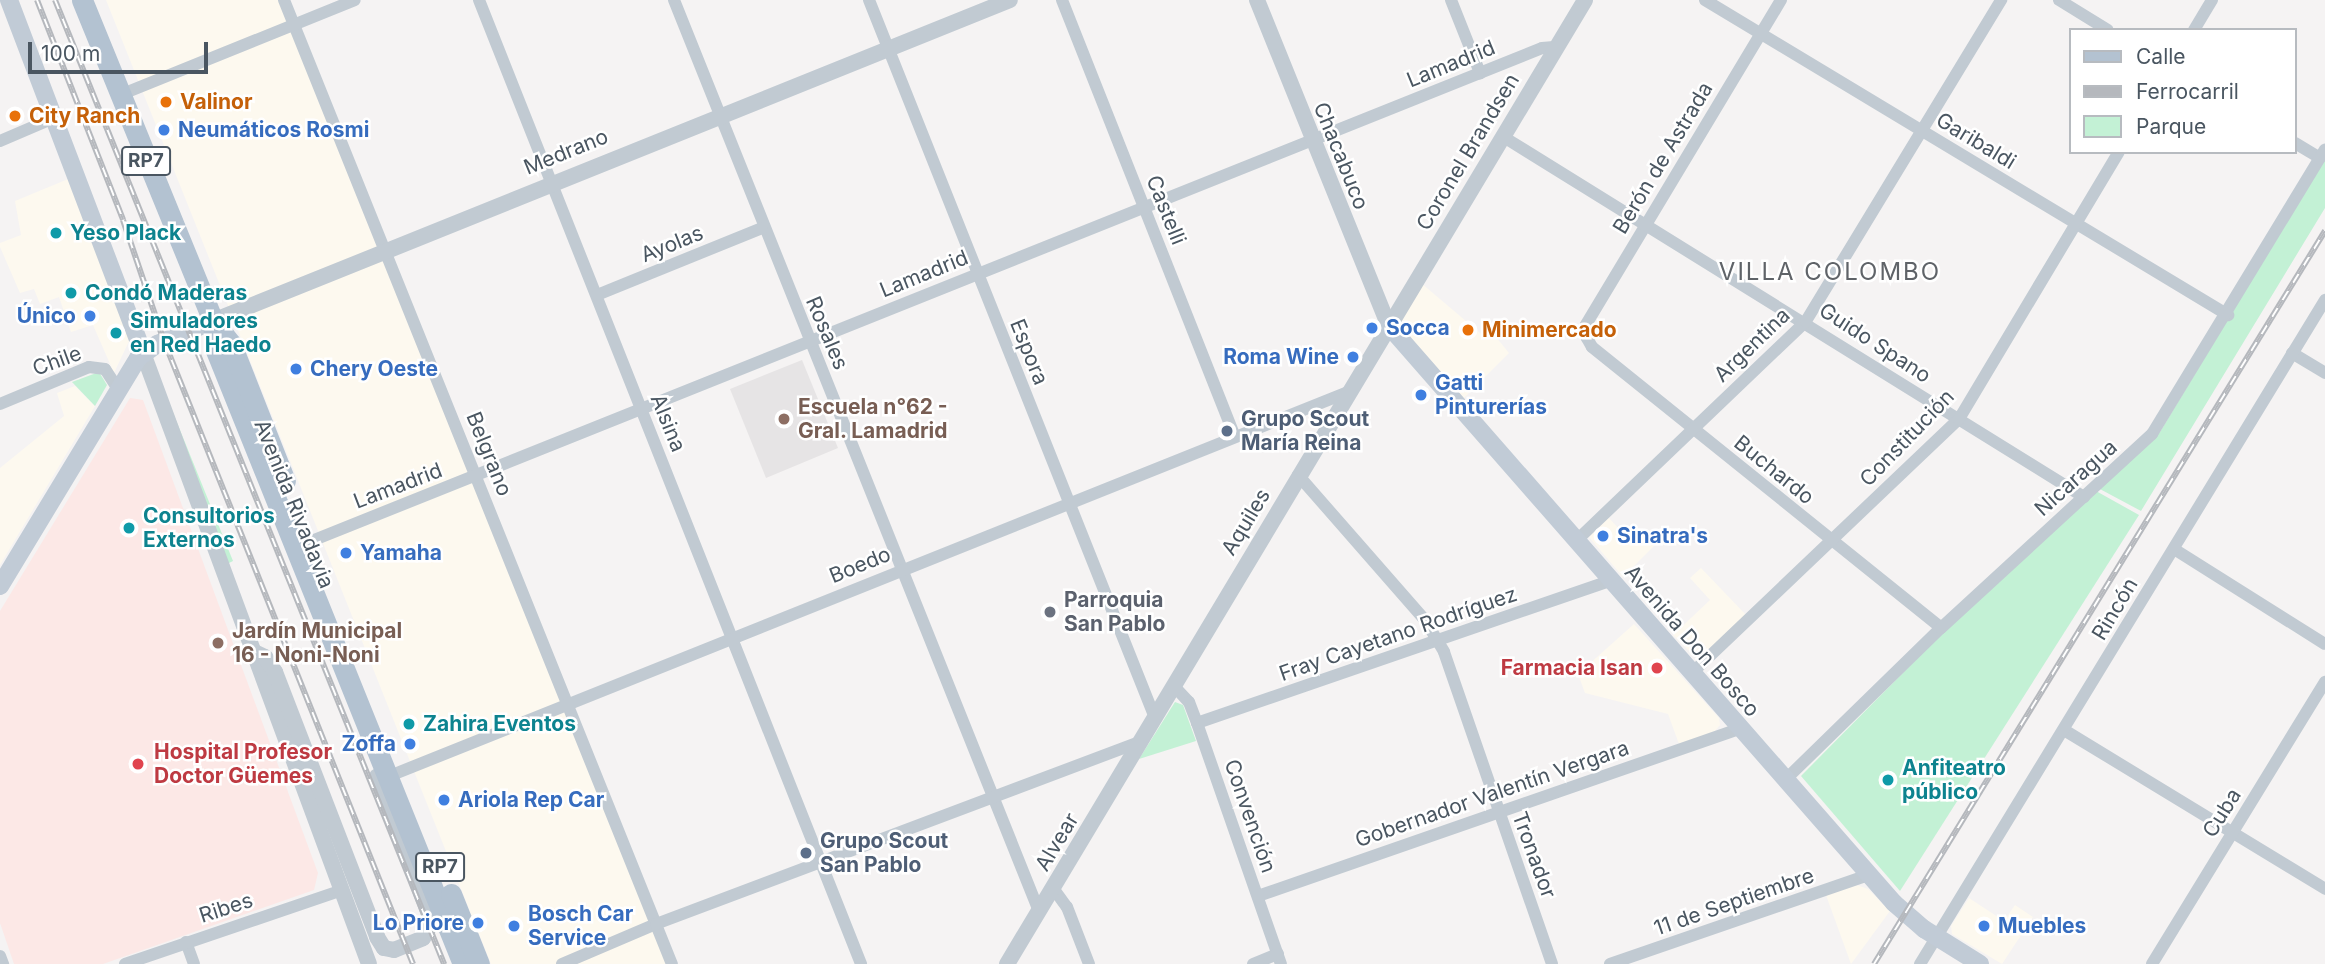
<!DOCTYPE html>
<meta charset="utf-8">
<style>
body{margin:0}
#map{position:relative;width:2325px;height:964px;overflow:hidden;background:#f5f3f3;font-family:Inter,sans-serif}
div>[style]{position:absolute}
.commercial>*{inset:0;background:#fdf9ef}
.education>*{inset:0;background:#e6e4e5}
.medical>*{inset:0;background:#fce8e6}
.green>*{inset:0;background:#c3f1d5}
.minor>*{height:12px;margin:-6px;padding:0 6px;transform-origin:6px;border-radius:6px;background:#c1cad2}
.tertiary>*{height:16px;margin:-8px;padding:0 8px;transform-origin:8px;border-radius:8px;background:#c1cad2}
.secondary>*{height:18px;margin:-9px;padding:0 9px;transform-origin:9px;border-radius:9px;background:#c1cbd6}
.primary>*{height:21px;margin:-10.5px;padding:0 10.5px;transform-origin:10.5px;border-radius:10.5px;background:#b3c2d1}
.rail>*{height:6px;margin-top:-3px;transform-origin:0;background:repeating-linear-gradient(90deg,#fff 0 10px,#b5b8bd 0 20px);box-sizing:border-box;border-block:2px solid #b5b8bd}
.dots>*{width:19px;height:19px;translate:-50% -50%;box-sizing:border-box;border:4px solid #fff;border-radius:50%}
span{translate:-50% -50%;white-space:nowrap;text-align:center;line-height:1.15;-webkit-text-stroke:5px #fff;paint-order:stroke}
.shield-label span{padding:2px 5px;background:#fff;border:2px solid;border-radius:5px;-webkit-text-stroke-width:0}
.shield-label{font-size:19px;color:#4a5661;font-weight:700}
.street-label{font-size:21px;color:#4a5661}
.food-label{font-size:21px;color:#c56008;font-weight:700}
.left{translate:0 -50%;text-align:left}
.shop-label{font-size:21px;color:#366cbe;font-weight:700}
.right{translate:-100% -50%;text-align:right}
.culture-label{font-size:21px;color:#0d838f;font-weight:700}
.education-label{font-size:21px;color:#785e54;font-weight:700}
.service-label{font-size:21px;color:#4e5e75;font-weight:700}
.worship-label{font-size:21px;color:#5b616d;font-weight:700}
.health-label{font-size:21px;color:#be3a42;font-weight:700}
.quarter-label{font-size:24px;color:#5f6368;letter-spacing:2px}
.legend{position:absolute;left:2069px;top:28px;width:228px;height:126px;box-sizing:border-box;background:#fff;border:2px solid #b7bbc0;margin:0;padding:9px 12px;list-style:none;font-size:21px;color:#4a5661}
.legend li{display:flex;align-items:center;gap:14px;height:35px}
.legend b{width:35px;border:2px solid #b7bbc0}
.scale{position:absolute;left:28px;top:42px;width:180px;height:32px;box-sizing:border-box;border:4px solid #4a5661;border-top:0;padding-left:9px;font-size:21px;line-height:24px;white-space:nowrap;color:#4a5661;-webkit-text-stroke:5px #fff;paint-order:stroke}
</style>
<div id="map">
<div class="commercial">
<div style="clip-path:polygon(106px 0,281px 0,669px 964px,491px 964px)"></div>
<div style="clip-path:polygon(73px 177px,130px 339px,114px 373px,93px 325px,71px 332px,59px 297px,40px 304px,34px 289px,20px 293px,0 247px,0 243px,21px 235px,15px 201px)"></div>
<div style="clip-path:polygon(1421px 283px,1486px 338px,1491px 331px,1509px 353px,1463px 399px,1398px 324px)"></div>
<div style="clip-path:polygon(75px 386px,95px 406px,0 565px,0 468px,64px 416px,57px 393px)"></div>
<div style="clip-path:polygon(1608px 517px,1633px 544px,1644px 533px,1656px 544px,1623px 577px,1589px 537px)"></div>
<div style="clip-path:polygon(1701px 568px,1747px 616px,1697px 659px,1673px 635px,1710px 600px,1690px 578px)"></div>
<div style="clip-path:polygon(1634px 624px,1719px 718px,1720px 725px,1714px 732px,1679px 744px,1668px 714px,1585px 693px,1578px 674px)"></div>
<div style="clip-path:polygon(1857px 885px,1868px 889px,1890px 911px,1851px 964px,1826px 895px)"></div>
<div style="clip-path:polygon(1969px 898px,2004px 921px,2015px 905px,2033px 917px,2002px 964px,1952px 934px,1951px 926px)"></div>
</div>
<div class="education">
<div style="clip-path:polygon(802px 360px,838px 448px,766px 478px,730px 389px)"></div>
</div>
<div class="medical">
<div style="clip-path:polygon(130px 398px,143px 400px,318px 873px,314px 890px,103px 964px,14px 964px,0 923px,0 611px)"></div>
</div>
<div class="green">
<div style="clip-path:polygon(2325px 157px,2325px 208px,2141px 511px,2098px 488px,2160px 432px)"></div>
<div style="clip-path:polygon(99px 372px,107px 385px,95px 406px,72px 382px)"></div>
<div style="clip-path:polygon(165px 393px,233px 561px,227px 564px)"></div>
<div style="clip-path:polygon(2096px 491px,2139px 515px,1900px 891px,1801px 776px,1956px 619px)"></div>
<div style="clip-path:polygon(1175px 702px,1183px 705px,1196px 741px,1139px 759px)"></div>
</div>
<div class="minor">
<div style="left:284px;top:0;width:1039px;rotate:68.08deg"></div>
<div style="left:479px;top:0;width:1037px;rotate:68.38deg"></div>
<div style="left:674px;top:0;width:981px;rotate:68.17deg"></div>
<div style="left:869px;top:0;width:773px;rotate:68.28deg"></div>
<div style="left:1062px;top:0;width:467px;rotate:68.4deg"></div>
<div style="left:1451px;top:0;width:79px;rotate:68.3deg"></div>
<div style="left:1705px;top:0;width:611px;rotate:31.06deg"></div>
<div style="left:1781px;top:0;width:379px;rotate:121deg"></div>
<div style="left:1586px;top:325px;width:13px;rotate:86deg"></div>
<div style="left:1587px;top:338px;width:10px;rotate:61deg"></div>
<div style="left:1592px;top:347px;width:448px;rotate:38.8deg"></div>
<div style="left:2059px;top:0;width:57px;rotate:31.5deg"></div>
<div style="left:2194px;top:30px;width:35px;rotate:-59deg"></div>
<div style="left:120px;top:95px;width:253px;rotate:-22deg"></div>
<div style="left:1502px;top:136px;width:685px;rotate:31.81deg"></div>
<div style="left:0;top:141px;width:61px;rotate:-23.2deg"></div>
<div style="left:2295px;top:143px;width:29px;rotate:31deg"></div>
<div style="left:597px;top:295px;width:178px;rotate:-22.1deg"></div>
<div style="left:2292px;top:353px;width:39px;rotate:31deg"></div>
<div style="left:0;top:404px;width:96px;rotate:-22.6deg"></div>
<div style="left:89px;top:367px;width:16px;rotate:7deg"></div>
<div style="left:105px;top:369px;width:24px;rotate:57deg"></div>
<div style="left:1298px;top:475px;width:193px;rotate:48.8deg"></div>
<div style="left:1425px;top:620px;width:37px;rotate:59deg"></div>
<div style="left:1444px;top:652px;width:330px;rotate:70.9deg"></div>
<div style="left:1576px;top:541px;width:318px;rotate:-43.7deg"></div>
<div style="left:1806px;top:321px;width:376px;rotate:-58.7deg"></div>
<div style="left:309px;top:542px;width:1328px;rotate:-21.83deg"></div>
<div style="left:1542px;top:48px;width:12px;rotate:-5deg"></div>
<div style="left:2174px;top:549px;width:178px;rotate:32.2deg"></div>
<div style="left:1692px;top:673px;width:369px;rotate:-43.6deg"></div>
<div style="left:1959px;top:419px;width:311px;rotate:-59.1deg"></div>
<div style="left:1173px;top:685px;width:23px;rotate:47deg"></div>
<div style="left:1189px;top:702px;width:22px;rotate:69deg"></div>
<div style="left:1197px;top:723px;width:255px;rotate:70.8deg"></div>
<div style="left:1197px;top:723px;width:437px;rotate:-19deg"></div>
<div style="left:2064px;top:730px;width:306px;rotate:31.3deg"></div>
<div style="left:387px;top:777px;width:1035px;rotate:-21.83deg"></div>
<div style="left:1784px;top:781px;width:219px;rotate:-44.3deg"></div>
<div style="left:1941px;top:628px;width:287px;rotate:-42.6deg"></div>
<div style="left:2152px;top:434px;width:333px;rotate:-58.7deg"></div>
<div style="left:1053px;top:888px;width:24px;rotate:54deg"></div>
<div style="left:1067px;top:907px;width:61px;rotate:68.9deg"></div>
<div style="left:1258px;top:896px;width:509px;rotate:-19.15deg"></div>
<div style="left:186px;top:942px;width:23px;rotate:70deg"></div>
<div style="left:0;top:956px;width:9px;rotate:69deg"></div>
<div style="left:125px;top:964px;width:227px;rotate:-18.8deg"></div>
<div style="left:562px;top:964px;width:102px;rotate:-23.1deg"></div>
<div style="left:656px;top:924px;width:519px;rotate:-20.63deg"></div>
<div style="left:1253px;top:964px;width:27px;rotate:-22deg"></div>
<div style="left:1610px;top:964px;width:274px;rotate:-19deg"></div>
<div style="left:1920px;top:964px;width:778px;rotate:-58.62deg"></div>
<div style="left:2152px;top:964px;width:331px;rotate:-58.5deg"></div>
</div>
<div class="tertiary">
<div style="left:1257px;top:0;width:352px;rotate:68deg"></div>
<div style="left:213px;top:321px;width:859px;rotate:-21.94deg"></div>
<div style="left:143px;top:353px;width:651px;rotate:69.7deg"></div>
<div style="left:250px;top:650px;width:17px;rotate:25deg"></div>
<div style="left:265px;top:657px;width:18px;rotate:56deg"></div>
<div style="left:275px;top:672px;width:284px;rotate:68.9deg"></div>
<div style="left:377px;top:937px;width:13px;rotate:58deg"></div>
<div style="left:384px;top:948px;width:10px;rotate:11deg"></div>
<div style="left:394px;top:950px;width:31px;rotate:-22deg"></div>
<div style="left:423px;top:938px;width:13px;rotate:-61deg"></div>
<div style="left:429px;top:927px;width:13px;rotate:-90deg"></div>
<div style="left:429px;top:914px;width:147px;rotate:-110.8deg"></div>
<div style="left:1007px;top:964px;width:1124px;rotate:-59.05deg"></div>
</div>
<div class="secondary">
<div style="left:9px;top:0;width:378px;rotate:69.2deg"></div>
<div style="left:1389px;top:326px;width:767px;rotate:48.81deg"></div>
<div style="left:1894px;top:903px;width:40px;rotate:41deg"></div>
<div style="left:1924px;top:929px;width:66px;rotate:32deg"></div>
<div style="left:0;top:586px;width:267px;rotate:-58.8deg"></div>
<div style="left:138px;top:358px;width:24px;rotate:-36deg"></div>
<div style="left:157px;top:344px;width:61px;rotate:-22.3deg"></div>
</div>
<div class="primary">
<div style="left:82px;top:0;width:347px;rotate:67.8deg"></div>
<div style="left:213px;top:321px;width:27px;rotate:86deg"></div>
<div style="left:215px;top:348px;width:664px;rotate:68.07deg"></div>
<div style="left:213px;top:321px;width:29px;rotate:52deg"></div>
<div style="left:231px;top:344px;width:147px;rotate:68.5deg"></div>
<div style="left:451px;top:894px;width:75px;rotate:68.2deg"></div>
</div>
<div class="rail">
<div style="left:37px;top:0;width:236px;rotate:68.6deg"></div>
<div style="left:123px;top:220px;width:128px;rotate:71.3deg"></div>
<div style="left:164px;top:341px;width:671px;rotate:68.21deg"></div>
<div style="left:55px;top:0;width:1040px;rotate:68.02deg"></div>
<div style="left:1874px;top:964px;width:861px;rotate:-58.4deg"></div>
</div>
<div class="dots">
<div style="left:166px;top:102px;background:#e8710a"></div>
<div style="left:15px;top:116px;background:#e8710a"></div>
<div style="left:164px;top:130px;background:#3f7fe0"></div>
<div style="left:56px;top:233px;background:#0f9aa8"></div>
<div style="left:71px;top:293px;background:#0f9aa8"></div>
<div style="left:90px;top:316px;background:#3f7fe0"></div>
<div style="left:1372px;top:328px;background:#3f7fe0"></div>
<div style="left:1468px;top:330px;background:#e8710a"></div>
<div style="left:116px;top:333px;background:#0f9aa8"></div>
<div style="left:1353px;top:357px;background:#3f7fe0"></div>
<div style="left:296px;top:369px;background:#3f7fe0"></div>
<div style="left:1421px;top:395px;background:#3f7fe0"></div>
<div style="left:784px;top:419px;background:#8d6e63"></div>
<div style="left:1227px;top:431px;background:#5c6f8a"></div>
<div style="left:129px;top:528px;background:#0f9aa8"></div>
<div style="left:1603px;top:536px;background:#3f7fe0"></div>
<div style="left:346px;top:553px;background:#3f7fe0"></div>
<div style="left:1050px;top:612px;background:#6b7280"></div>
<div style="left:218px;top:643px;background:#8d6e63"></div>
<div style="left:1657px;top:668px;background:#e0444e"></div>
<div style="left:409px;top:724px;background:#0f9aa8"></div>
<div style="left:410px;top:744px;background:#3f7fe0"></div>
<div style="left:138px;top:764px;background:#e0444e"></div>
<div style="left:1888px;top:780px;background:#0f9aa8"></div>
<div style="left:444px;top:800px;background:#3f7fe0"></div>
<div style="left:806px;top:853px;background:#5c6f8a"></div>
<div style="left:478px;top:923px;background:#3f7fe0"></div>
<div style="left:514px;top:926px;background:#3f7fe0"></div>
<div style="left:1984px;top:926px;background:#3f7fe0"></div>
</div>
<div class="shield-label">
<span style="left:146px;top:161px">RP7</span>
<span style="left:440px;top:867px">RP7</span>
</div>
<div class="street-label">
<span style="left:1451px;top:64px;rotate:-22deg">Lamadrid</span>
<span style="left:1976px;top:141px;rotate:31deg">Garibaldi</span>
<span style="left:566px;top:152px;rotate:-22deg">Medrano</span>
<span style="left:1468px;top:152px;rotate:-59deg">Coronel Brandsen</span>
<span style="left:1341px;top:156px;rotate:68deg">Chacabuco</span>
<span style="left:1663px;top:158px;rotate:-59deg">Berón de Astrada</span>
<span style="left:1166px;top:210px;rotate:68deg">Castelli</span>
<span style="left:672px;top:244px;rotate:-22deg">Ayolas</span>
<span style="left:924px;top:274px;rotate:-22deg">Lamadrid</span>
<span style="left:827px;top:333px;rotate:67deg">Rosales</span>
<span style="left:1875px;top:343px;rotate:33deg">Guido Spano</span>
<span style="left:1752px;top:345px;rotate:-44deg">Argentina</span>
<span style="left:1029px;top:352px;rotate:68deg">Espora</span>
<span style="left:57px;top:361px;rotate:-20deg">Chile</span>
<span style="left:668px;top:423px;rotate:68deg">Alsina</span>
<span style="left:1907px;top:438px;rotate:-46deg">Constitución</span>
<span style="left:489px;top:454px;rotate:68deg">Belgrano</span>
<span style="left:1774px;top:470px;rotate:39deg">Buchardo</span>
<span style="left:2076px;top:478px;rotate:-42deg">Nicaragua</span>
<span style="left:398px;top:486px;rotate:-21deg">Lamadrid</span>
<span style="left:294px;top:504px;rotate:68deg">Avenida Rivadavia</span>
<span style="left:1246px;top:522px;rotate:-59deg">Aquiles</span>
<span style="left:860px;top:565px;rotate:-22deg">Boedo</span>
<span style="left:2115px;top:609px;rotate:-59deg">Rincón</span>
<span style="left:1398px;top:634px;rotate:-19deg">Fray Cayetano Rodríguez</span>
<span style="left:1692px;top:641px;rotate:49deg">Avenida Don Bosco</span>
<span style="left:1492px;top:794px;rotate:-19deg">Gobernador Valentín Vergara</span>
<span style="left:2222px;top:813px;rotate:-58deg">Cuba</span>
<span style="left:1250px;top:816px;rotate:71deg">Convención</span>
<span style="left:1057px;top:842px;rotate:-59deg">Alvear</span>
<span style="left:1534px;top:855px;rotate:70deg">Tronador</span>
<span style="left:1734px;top:902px;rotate:-19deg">11 de Septiembre</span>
<span style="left:226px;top:908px;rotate:-18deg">Ribes</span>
</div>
<div class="food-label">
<span class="left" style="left:180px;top:102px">Valinor</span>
<span class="left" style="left:29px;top:116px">City Ranch</span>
<span class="left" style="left:1482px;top:330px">Minimercado</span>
</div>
<div class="shop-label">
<span class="left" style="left:178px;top:130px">Neumáticos Rosmi</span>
<span class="right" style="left:76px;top:316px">Único</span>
<span class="left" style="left:1386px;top:328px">Socca</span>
<span class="right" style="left:1339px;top:357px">Roma Wine</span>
<span class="left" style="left:310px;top:369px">Chery Oeste</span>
<span class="left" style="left:1435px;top:395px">Gatti<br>Pinturerías</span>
<span class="left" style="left:1617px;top:536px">Sinatra's</span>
<span class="left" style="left:360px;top:553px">Yamaha</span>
<span class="right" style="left:396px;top:744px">Zoffa</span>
<span class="left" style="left:458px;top:800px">Ariola Rep Car</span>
<span class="left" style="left:528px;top:926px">Bosch Car<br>Service</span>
<span class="right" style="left:464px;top:923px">Lo Priore</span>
<span class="left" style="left:1998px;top:926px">Muebles</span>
</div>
<div class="culture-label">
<span class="left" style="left:70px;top:233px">Yeso Plack</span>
<span class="left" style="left:85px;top:293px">Condó Maderas</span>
<span class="left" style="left:130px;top:333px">Simuladores<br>en Red Haedo</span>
<span class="left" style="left:143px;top:528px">Consultorios<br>Externos</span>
<span class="left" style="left:423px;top:724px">Zahira Eventos</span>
<span class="left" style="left:1902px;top:780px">Anfiteatro<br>público</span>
</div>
<div class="education-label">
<span class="left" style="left:798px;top:419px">Escuela n°62 -<br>Gral. Lamadrid</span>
<span class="left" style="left:232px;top:643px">Jardín Municipal<br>16 - Noni-Noni</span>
</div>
<div class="service-label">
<span class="left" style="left:1241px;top:431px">Grupo Scout<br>María Reina</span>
<span class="left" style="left:820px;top:853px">Grupo Scout<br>San Pablo</span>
</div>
<div class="worship-label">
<span class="left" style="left:1064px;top:612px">Parroquia<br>San Pablo</span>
</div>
<div class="health-label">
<span class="right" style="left:1643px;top:668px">Farmacia Isan</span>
<span class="left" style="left:154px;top:764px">Hospital Profesor<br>Doctor Güemes</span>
</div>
<div class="quarter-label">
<span style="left:1830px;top:272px">VILLA COLOMBO</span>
</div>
<ul class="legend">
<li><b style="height:9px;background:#b3c2d1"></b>Calle</li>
<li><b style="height:9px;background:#b5b8bd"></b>Ferrocarril</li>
<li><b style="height:19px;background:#c3f1d5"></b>Parque</li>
</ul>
<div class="scale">100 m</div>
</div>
